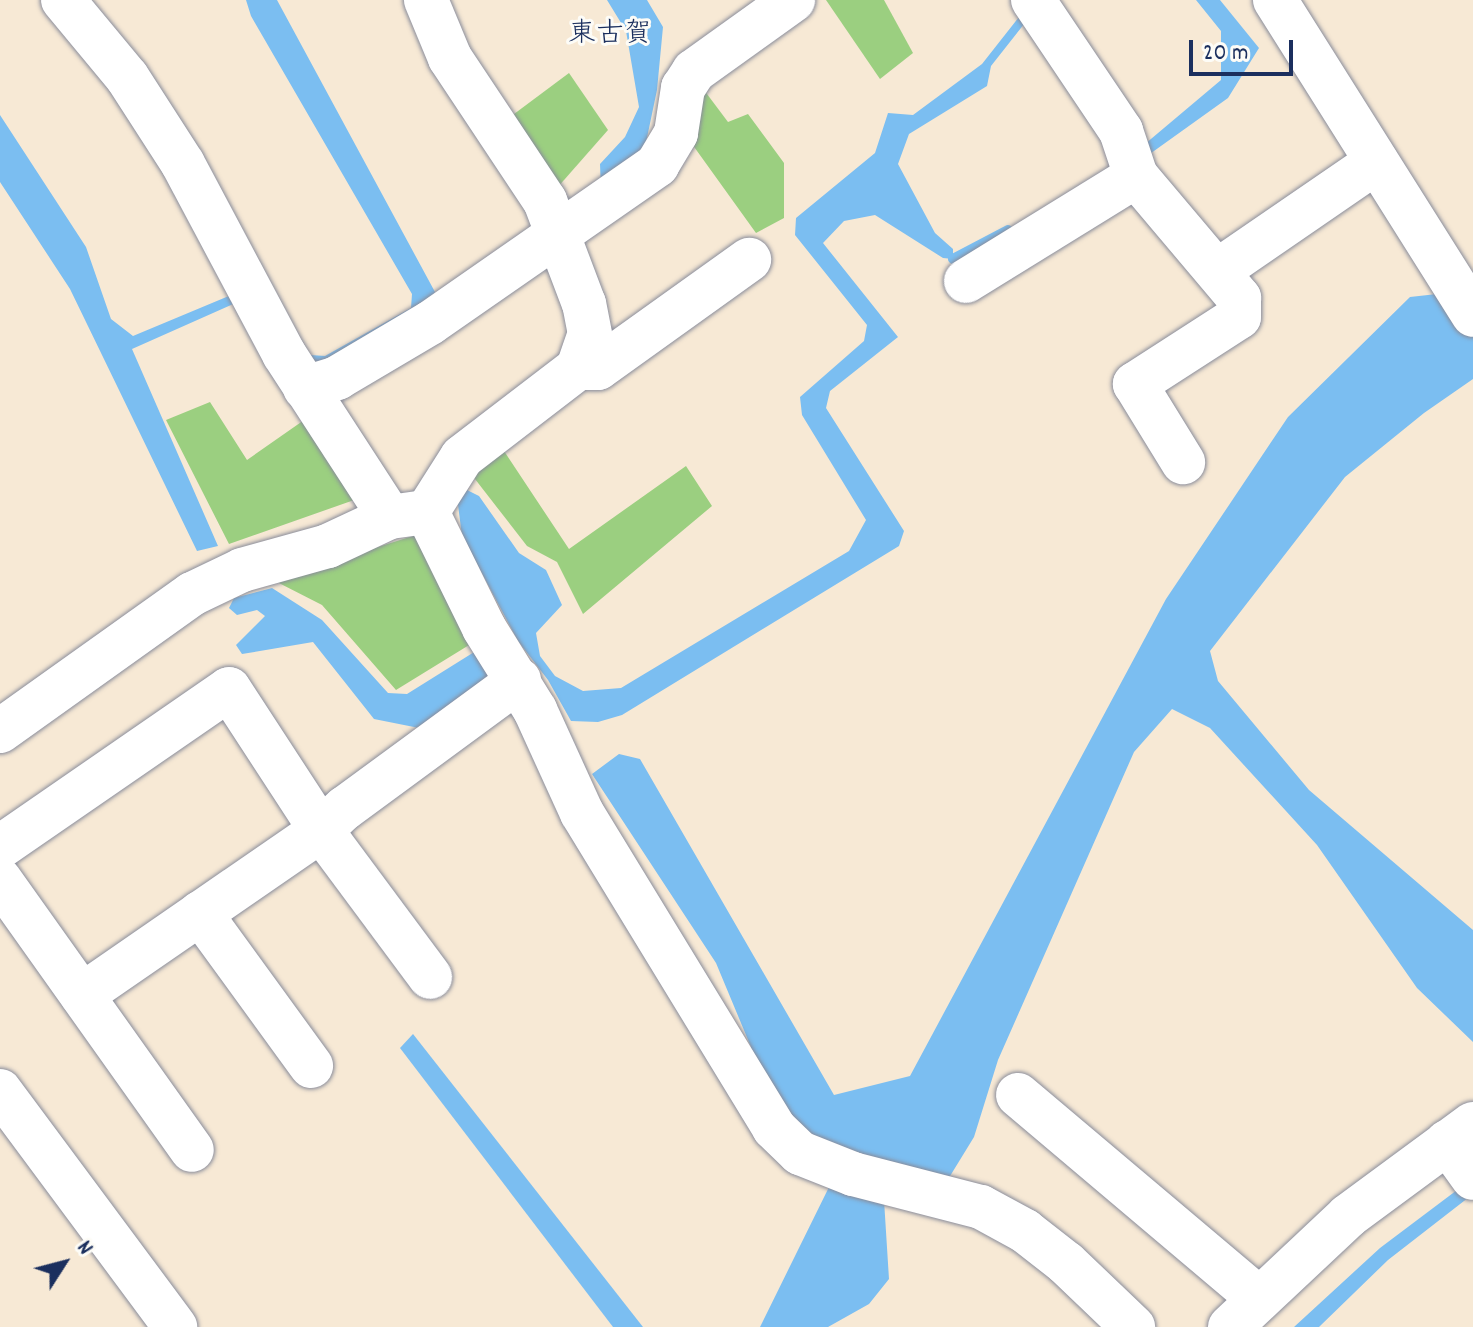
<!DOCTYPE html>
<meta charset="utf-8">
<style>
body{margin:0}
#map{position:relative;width:1473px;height:1327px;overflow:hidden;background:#f7e9d5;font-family:Dekko,"Klee One",sans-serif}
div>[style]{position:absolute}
.green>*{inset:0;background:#9bcf80}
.water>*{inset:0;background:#7bbef1}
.stream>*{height:10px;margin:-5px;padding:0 5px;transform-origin:5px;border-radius:5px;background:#7bbef1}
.roads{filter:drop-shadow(0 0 2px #898c9a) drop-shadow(0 0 2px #898c9a)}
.minor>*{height:44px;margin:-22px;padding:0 22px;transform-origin:22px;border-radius:22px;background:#fff}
.major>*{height:44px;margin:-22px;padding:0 22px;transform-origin:22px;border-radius:22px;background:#fff}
span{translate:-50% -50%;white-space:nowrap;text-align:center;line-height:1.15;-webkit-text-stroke:6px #fdfcf7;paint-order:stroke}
.neighbourhood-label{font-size:28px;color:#1b2f5e}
.north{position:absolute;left:24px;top:1223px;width:80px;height:80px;-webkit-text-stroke:6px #fdfcf7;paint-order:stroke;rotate:54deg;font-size:22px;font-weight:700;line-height:32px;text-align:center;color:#1b2f5e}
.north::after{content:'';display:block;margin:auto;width:28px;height:36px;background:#1b2f5e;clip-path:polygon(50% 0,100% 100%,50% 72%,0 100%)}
.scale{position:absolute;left:1189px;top:40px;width:104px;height:36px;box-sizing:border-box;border:4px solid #1b2f5e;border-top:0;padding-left:10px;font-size:24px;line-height:28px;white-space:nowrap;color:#1b2f5e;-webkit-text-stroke:6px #fdfcf7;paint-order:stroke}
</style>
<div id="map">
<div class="green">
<div style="clip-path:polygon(826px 0,884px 0,913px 53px,880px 79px)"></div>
<div style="clip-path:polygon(569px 73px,608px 130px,557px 188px,506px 120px)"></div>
<div style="clip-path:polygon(701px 86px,728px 122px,748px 114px,784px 163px,784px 218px,756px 233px,692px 144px)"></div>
<div style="clip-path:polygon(210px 402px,247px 460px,307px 418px,357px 499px,229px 544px,166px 420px)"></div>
<div style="clip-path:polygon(496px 439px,569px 549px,686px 466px,712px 506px,583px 614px,557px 562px,527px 546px,468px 470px)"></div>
<div style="clip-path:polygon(416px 535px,474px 642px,396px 690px,322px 605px,273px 580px)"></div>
</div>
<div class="water">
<div style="clip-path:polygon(246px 0,277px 0,435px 292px,429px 305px,321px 369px,310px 355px,325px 356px,411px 308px,412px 294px,251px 16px)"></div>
<div style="clip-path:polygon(607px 0,647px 0,663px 27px,657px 90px,644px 152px,601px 190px,600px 164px,625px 137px,639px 107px,626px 31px)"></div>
<div style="clip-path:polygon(1196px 0,1220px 0,1259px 48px,1228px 98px,1147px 156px,1145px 144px,1221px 80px,1221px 31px)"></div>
<div style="clip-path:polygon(1023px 12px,1028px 19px,991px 66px,987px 86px,909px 134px,898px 164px,935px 233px,953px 249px,953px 259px,943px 258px,875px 215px,844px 221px,823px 243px,898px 337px,830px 391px,826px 408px,904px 531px,899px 546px,622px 715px,598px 722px,571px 721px,548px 680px,518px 641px,462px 536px,457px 497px,467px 490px,479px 496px,519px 553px,546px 570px,562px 605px,536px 633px,540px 656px,555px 676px,583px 691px,621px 688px,849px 551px,866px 520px,802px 415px,800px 397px,864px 341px,867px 325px,795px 235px,796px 218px,875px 153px,888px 113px,913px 115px,982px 64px)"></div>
<div style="clip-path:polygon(0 115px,86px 247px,111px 319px,133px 336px,236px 293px,240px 301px,132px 349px,218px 546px,197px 551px,70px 289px,0 182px)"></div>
<div style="clip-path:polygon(1437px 294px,1473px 297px,1473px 379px,1424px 413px,1345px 477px,1210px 651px,1218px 681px,1309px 790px,1473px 930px,1473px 1042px,1417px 988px,1317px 845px,1210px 728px,1172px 709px,1134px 752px,998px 1060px,974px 1137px,947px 1181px,884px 1200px,889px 1279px,869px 1304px,828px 1327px,760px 1327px,832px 1181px,747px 1057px,751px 1047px,716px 963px,592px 774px,619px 754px,640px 759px,834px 1095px,910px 1076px,1166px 599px,1288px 417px,1410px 297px)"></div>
<div style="clip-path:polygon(272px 588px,322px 620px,388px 693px,407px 694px,479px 649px,496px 676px,424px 729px,374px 719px,313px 642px,242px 654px,236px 645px,265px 616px,257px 610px,237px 615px,229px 608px,234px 598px)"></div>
<div style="clip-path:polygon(413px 1034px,643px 1327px,613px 1327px,400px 1048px)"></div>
<div style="clip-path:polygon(1473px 1178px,1473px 1194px,1388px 1260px,1319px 1327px,1294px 1327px,1380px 1248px)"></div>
</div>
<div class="stream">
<div style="left:953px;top:259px;width:62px;rotate:-27.8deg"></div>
</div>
<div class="roads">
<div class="minor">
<div style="left:63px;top:0;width:100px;rotate:50.3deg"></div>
<div style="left:127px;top:77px;width:103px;rotate:57.2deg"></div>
<div style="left:183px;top:164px;width:215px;rotate:62deg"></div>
<div style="left:284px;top:354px;width:194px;rotate:57deg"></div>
<div style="left:1033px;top:0;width:158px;rotate:56.1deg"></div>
<div style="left:1121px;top:131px;width:47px;rotate:71.6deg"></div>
<div style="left:1136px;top:176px;width:160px;rotate:49.8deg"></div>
<div style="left:1239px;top:298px;width:19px;rotate:90deg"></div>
<div style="left:1239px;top:317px;width:124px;rotate:147.2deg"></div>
<div style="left:1135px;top:384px;width:92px;rotate:58.4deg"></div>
<div style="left:1275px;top:0;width:372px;rotate:57.8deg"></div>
<div style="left:1219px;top:270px;width:191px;rotate:-34.5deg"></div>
<div style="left:966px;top:281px;width:200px;rotate:-31.7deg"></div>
<div style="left:578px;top:368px;width:20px"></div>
<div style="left:598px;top:368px;width:186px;rotate:-35.6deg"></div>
<div style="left:305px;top:388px;width:34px;rotate:-17deg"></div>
<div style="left:337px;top:378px;width:108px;rotate:-30.6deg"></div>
<div style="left:430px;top:323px;width:277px;rotate:-34.8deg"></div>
<div style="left:657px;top:165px;width:37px;rotate:-59deg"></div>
<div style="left:676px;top:133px;width:46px;rotate:-81.2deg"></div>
<div style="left:683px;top:88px;width:20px;rotate:-57deg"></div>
<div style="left:694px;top:71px;width:122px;rotate:-35.6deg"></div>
<div style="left:427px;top:512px;width:129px;rotate:63.8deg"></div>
<div style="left:484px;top:628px;width:97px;rotate:58.1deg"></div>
<div style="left:535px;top:710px;width:113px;rotate:65.5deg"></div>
<div style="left:582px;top:813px;width:369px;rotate:58.6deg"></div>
<div style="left:774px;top:1128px;width:36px;rotate:44deg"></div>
<div style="left:800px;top:1153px;width:57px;rotate:21.6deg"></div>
<div style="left:853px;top:1174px;width:132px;rotate:14.5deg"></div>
<div style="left:981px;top:1207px;width:50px;rotate:28.6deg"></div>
<div style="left:1025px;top:1231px;width:52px;rotate:38deg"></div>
<div style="left:1066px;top:1263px;width:93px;rotate:43.7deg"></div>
<div style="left:0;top:731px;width:236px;rotate:-35.5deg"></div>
<div style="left:192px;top:594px;width:55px;rotate:-25.6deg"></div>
<div style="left:242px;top:570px;width:89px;rotate:-15.6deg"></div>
<div style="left:328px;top:546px;width:68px;rotate:-25.1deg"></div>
<div style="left:390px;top:517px;width:37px;rotate:-8deg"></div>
<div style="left:427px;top:512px;width:65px;rotate:-57.5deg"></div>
<div style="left:462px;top:457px;width:146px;rotate:-37.5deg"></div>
<div style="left:578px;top:368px;width:36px;rotate:-71deg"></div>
<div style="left:590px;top:334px;width:31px;rotate:-101deg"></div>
<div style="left:584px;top:304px;width:110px;rotate:-110.7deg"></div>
<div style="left:545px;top:201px;width:172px;rotate:-123.6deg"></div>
<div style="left:450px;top:58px;width:63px;rotate:-112.5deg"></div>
<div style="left:0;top:847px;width:278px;rotate:-34.6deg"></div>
<div style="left:229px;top:689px;width:168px;rotate:56.9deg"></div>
<div style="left:321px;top:830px;width:183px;rotate:53.4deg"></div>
<div style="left:0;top:880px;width:331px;rotate:54.6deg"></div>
<div style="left:200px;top:913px;width:189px;rotate:54deg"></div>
<div style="left:82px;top:995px;width:290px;rotate:-34.6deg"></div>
<div style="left:321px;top:830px;width:33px;rotate:-43deg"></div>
<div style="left:345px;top:808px;width:216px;rotate:-36.3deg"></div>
<div style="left:0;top:1091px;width:294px;rotate:53.4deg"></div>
<div style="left:1018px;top:1095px;width:314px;rotate:40.2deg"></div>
<div style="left:1447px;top:1142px;width:44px;rotate:54.2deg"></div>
</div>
<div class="major">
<div style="left:1230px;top:1327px;width:162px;rotate:-43.2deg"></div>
<div style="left:1348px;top:1216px;width:155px;rotate:-36.4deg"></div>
</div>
</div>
<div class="neighbourhood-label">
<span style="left:610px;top:36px">東古賀</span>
</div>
<div class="north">N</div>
<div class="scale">20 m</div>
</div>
